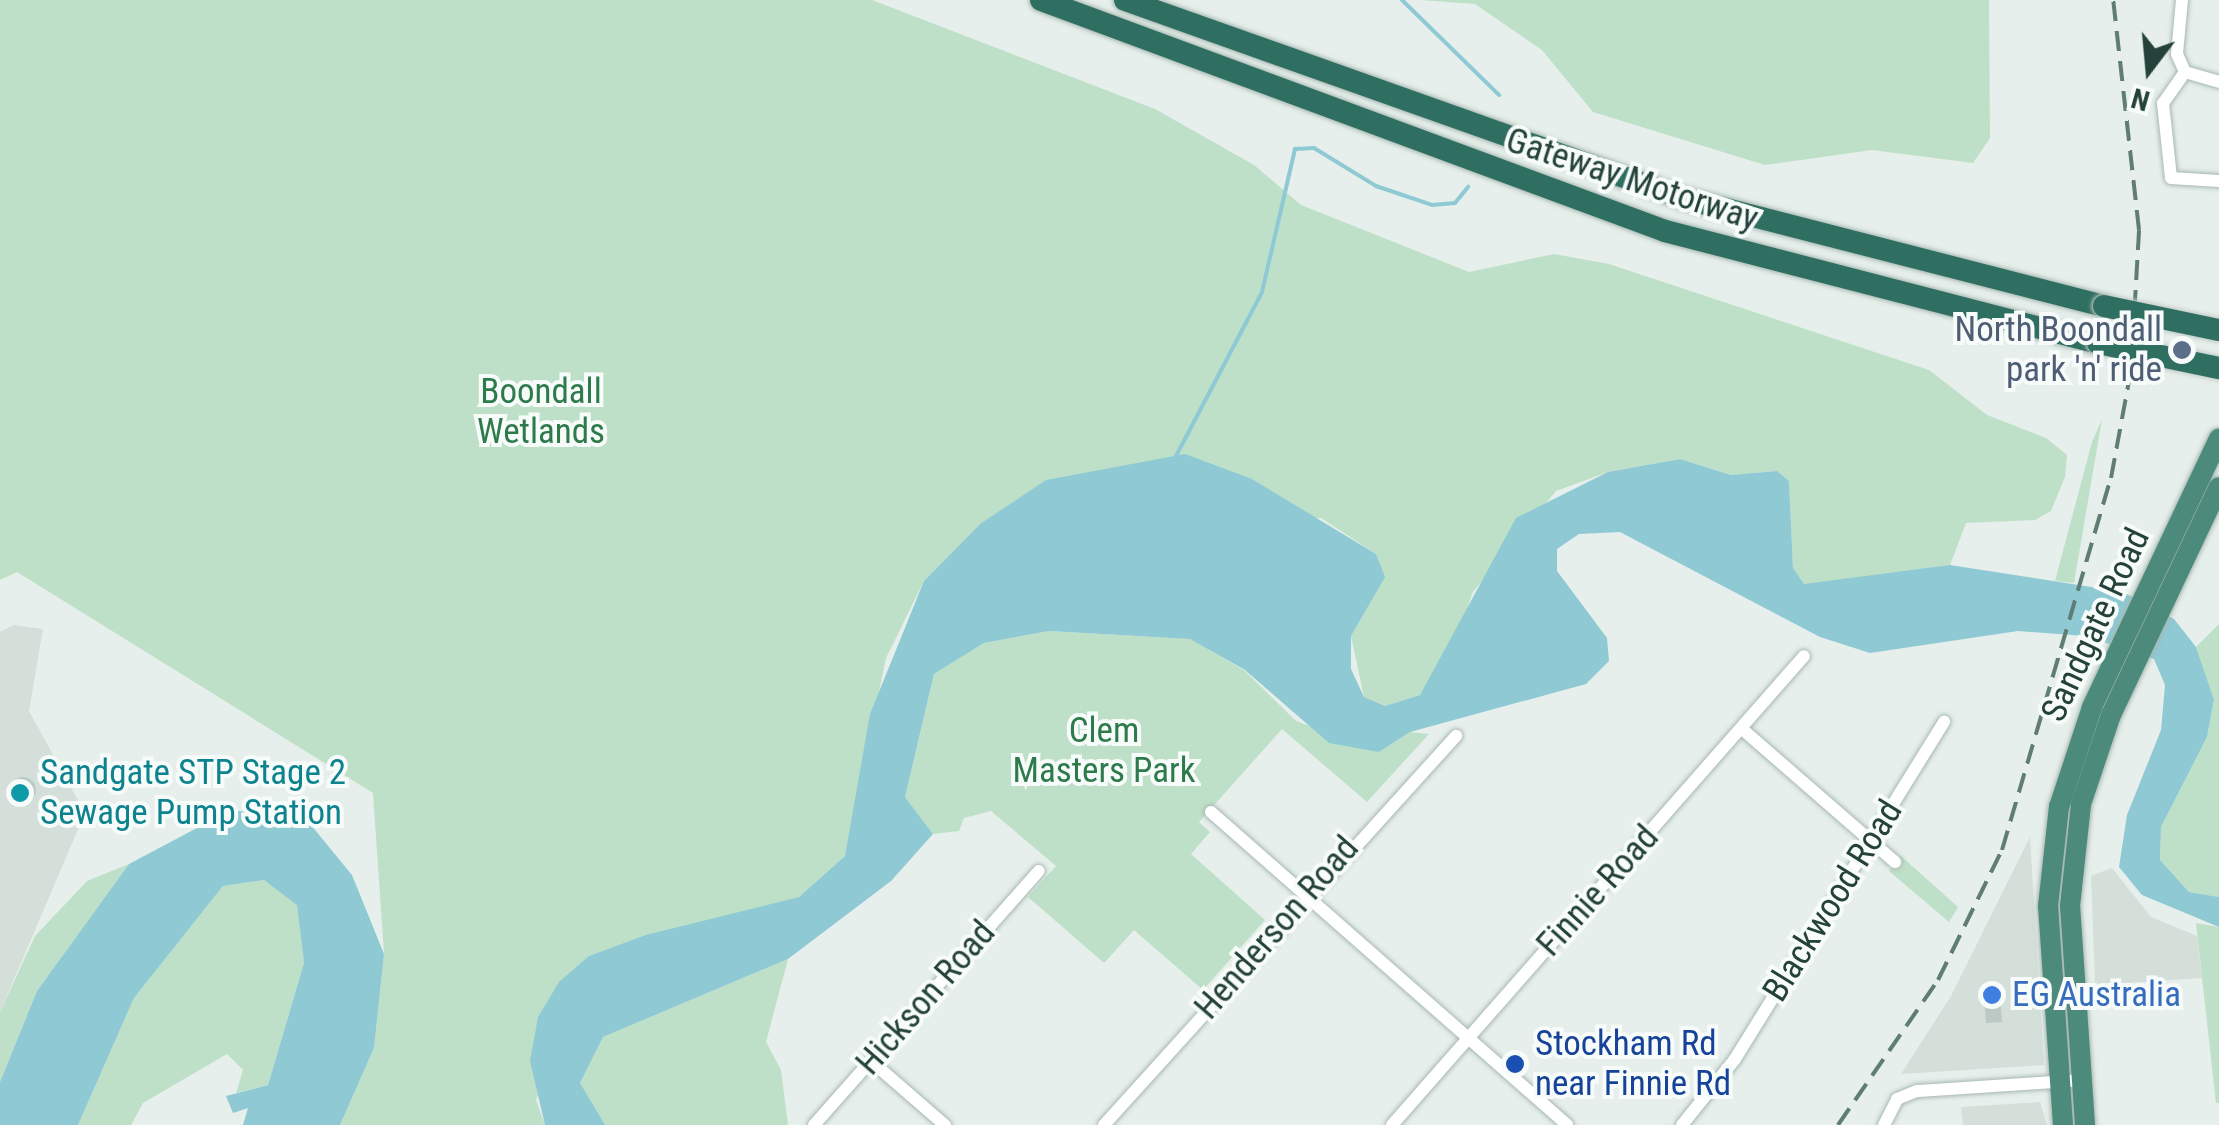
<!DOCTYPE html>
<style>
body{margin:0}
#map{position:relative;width:2219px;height:1125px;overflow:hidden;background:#e6efeb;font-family:"Roboto Condensed",sans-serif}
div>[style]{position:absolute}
.built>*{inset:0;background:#d4dfda}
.green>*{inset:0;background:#bfe0c8}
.water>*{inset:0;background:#8ec9d4}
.stream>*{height:4px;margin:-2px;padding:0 2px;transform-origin:2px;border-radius:2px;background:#8ec9d4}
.building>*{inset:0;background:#bbcac4}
.round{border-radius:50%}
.roads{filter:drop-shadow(0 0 2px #a8b8b2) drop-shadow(0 0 2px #a8b8b2)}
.minor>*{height:12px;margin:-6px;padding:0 6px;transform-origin:6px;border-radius:6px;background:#fff}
.trunk>*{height:20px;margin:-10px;padding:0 10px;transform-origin:10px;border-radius:10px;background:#4c8a7c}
.motorway>*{height:22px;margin:-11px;padding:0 11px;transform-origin:11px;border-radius:11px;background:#2f6f62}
.rail>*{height:4px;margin-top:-2px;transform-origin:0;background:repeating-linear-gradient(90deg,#5f7d75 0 20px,transparent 0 30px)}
.bridges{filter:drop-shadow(0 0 2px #c2cac8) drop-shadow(0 0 2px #c2cac8)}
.motorway-bridge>*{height:22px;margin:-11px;padding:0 11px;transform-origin:11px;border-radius:11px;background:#2f6f62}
.dots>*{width:28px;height:28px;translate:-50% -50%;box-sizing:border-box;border:5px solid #f7fbf9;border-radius:50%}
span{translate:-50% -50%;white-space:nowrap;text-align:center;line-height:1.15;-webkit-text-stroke:8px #f7fbf9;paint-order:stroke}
.street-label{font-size:35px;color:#24423a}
.service-label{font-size:35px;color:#4e5e75}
.right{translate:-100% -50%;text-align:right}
.park-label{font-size:35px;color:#2d7a4b}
.culture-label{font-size:35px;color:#0d838f}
.left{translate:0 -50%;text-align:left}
.shop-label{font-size:35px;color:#366cbe}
.transit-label{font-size:35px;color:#164399}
.north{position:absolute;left:2099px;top:20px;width:100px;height:100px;-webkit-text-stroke:8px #f7fbf9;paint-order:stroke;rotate:196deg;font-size:28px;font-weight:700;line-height:40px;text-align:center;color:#24423a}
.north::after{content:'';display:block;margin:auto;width:35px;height:45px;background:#24423a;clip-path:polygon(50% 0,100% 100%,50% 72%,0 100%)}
</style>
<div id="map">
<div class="built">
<div style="clip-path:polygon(14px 625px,43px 629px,29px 711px,85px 813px,0 1012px,0 632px)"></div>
<div style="clip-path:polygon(2030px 837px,2044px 1065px,1901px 1074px,1951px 996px)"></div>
<div style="clip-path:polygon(2112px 868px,2151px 917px,2197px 936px,2202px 978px,2095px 985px,2091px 876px)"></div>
<div style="clip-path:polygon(2040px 1102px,2047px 1125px,1963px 1125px,1961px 1107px)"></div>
</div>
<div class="green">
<div style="clip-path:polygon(0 0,872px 0,1155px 109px,1254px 165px,1301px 205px,1469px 272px,1554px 254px,1609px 264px,1929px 370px,1987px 415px,2046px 438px,2067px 455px,2065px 477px,2051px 511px,2035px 520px,1966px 523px,1950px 565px,1833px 585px,1804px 584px,1793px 569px,1789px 481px,1777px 471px,1731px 475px,1680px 459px,1608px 472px,1556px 491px,1472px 593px,1461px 631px,1420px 695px,1385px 706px,1364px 697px,1351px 636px,1384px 578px,1376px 554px,1321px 518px,980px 524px,924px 581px,886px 658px,845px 856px,799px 897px,589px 956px,536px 1100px,545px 1125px,340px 1125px,374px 1048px,384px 954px,373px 793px,17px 572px,0 580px)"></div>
<div style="clip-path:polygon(1421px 0,1989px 0,1990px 138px,1973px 163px,1872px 150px,1765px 165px,1593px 112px,1542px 50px,1475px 4px)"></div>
<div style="clip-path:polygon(2102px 419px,2074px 583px,2055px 581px,2092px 442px)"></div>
<div style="clip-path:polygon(2219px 624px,2219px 897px,2189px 892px,2160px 860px,2161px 827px,2207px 737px,2214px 701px,2196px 647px)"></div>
<div style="clip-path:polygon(1049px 631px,1191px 639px,1245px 671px,1296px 721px,1379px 752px,1410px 732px,1429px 734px,1367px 802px,1282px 729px,1199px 822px,1210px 832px,1191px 854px,1265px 920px,1203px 990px,1134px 930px,1104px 963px,1028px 897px,1056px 866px,991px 811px,964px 818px,959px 831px,933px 834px,905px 797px,934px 674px,984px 643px)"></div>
<div style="clip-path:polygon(1901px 856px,1958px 907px,1949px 922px,1889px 871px)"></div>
<div style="clip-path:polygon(129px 864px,37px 991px,0 1082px,0 1012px,35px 936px,87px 881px)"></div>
<div style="clip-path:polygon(264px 880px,297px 904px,304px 963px,268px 1085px,236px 1093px,243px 1070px,227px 1054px,143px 1103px,131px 1125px,78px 1125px,134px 998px,223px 886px)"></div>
<div style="clip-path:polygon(2196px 923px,2219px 927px,2219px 1103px,2216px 1103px)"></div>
<div style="clip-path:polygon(788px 959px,766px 1042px,781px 1070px,788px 1125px,605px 1125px,594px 1112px,580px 1083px,603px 1037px)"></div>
</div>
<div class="water">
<div style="clip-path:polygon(1185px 454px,1252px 479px,1376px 554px,1385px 577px,1351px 636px,1351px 669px,1364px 697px,1385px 706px,1420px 695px,1516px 518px,1608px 472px,1680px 459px,1731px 475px,1777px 471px,1789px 481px,1793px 568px,1804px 584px,1950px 565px,2123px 592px,2174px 619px,2196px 647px,2214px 700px,2207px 737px,2161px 827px,2160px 860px,2189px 892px,2219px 897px,2219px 927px,2142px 895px,2119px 867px,2127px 815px,2161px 730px,2165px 685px,2154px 659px,2085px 636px,2018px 631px,1870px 653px,1820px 637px,1620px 532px,1579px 534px,1557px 549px,1557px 571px,1607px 638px,1609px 661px,1586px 684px,1410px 732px,1379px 752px,1329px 743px,1245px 670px,1190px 639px,1049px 631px,984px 643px,934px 674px,905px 797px,933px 834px,891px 881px,788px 959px,603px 1037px,580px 1083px,605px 1125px,545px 1125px,530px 1061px,538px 1017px,559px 982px,589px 956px,646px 935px,799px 897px,845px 856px,870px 714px,924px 581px,980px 524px,1046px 480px)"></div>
<div style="clip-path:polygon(231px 810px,306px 819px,352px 875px,384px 954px,374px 1048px,340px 1125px,243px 1125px,248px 1108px,233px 1113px,226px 1096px,268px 1085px,304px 963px,297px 905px,264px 880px,223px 886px,134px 998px,78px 1125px,0 1125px,0 1082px,37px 991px,129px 864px)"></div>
</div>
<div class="stream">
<div style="left:1402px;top:0;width:136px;rotate:44.4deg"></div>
<div style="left:1176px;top:456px;width:185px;rotate:-62.3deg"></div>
<div style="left:1262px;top:292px;width:147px;rotate:-77deg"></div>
<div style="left:1295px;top:149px;width:19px;rotate:-3deg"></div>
<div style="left:1314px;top:148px;width:73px;rotate:31.5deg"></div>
<div style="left:1376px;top:186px;width:59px;rotate:18.7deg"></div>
<div style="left:1432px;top:205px;width:23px;rotate:-5deg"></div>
<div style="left:1455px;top:203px;width:21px;rotate:-51deg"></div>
</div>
<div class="building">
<div class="round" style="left:10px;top:777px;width:26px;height:26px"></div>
<div style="clip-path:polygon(1999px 983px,2002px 1022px,1986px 1023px,1983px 984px)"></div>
</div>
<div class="roads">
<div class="minor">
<div style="left:2182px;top:0;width:54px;rotate:95.3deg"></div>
<div style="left:2177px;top:54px;width:20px;rotate:66deg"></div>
<div style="left:2185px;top:72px;width:38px;rotate:125deg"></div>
<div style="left:2163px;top:103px;width:75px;rotate:83.9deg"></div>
<div style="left:2171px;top:178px;width:48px;rotate:3.6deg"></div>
<div style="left:2185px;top:72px;width:35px;rotate:16deg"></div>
<div style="left:1742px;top:729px;width:203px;rotate:41deg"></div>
<div style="left:1211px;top:812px;width:474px;rotate:41.3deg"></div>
<div style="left:871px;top:1061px;width:98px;rotate:40.9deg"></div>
<div style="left:814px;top:1125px;width:339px;rotate:-48.5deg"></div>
<div style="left:1104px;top:1125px;width:525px;rotate:-47.86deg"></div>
<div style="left:1392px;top:1125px;width:624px;rotate:-48.7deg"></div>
<div style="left:1682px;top:1125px;width:85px;rotate:-51.2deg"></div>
<div style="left:1735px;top:1059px;width:397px;rotate:-58.2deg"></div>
<div style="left:1884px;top:1125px;width:29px;rotate:-63deg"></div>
<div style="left:1897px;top:1099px;width:22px;rotate:-22deg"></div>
<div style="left:1917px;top:1091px;width:165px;rotate:-3.8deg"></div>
</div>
<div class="trunk">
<div style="left:2063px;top:1125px;width:220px;rotate:-93.9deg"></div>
<div style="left:2048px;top:906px;width:100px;rotate:-83.7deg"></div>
<div style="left:2059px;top:807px;width:105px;rotate:-71.7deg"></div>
<div style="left:2092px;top:707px;width:297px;rotate:-64.7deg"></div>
<div style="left:2085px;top:1125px;width:220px;rotate:-93.9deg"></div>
<div style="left:2070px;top:906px;width:103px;rotate:-83.8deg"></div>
<div style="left:2081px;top:804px;width:94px;rotate:-71.4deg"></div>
<div style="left:2111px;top:715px;width:252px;rotate:-64.7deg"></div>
</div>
<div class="motorway">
<div style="left:1041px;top:0;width:665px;rotate:20.31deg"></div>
<div style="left:1665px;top:231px;width:447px;rotate:14.5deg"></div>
<div style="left:1125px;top:0;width:592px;rotate:19.54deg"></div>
<div style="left:1683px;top:198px;width:435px;rotate:14.4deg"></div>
</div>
</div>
<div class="rail">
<div style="left:1838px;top:1125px;width:176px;rotate:-55.4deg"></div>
<div style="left:1938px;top:980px;width:145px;rotate:-63.8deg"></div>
<div style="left:2002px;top:850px;width:388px;rotate:-73.7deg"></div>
<div style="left:2111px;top:478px;width:110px;rotate:-79.5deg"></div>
<div style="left:2131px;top:370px;width:140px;rotate:-86.7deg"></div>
<div style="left:2139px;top:230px;width:231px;rotate:-96.4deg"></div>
</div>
<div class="bridges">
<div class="motorway-bridge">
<div style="left:2104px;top:306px;width:117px;rotate:11.8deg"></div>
<div style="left:2098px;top:343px;width:124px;rotate:11.7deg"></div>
</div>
</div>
<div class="dots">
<div style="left:2182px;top:350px;background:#5c6f8a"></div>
<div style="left:20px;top:793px;background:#0f9aa8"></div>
<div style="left:1992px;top:995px;background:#3f7fe0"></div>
<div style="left:1515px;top:1064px;background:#1a4fb4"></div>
</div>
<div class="street-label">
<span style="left:1632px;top:180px;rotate:18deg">Gateway Motorway</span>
<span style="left:2096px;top:625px;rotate:-65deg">Sandgate Road</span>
<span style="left:1598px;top:891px;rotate:-48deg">Finnie Road</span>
<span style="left:1833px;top:901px;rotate:-58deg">Blackwood Road</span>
<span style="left:1277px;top:928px;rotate:-49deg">Henderson Road</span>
<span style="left:926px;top:998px;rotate:-49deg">Hickson Road</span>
</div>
<div class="service-label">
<span class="right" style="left:2162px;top:350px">North Boondall<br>park 'n' ride</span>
</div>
<div class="park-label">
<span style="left:541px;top:412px">Boondall<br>Wetlands</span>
<span style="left:1104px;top:751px">Clem<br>Masters Park</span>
</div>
<div class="culture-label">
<span class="left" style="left:40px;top:793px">Sandgate STP Stage 2<br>Sewage Pump Station</span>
</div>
<div class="shop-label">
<span class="left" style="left:2012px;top:995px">EG Australia</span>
</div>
<div class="transit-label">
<span class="left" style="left:1535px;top:1064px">Stockham Rd<br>near Finnie Rd</span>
</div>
<div class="north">N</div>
</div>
